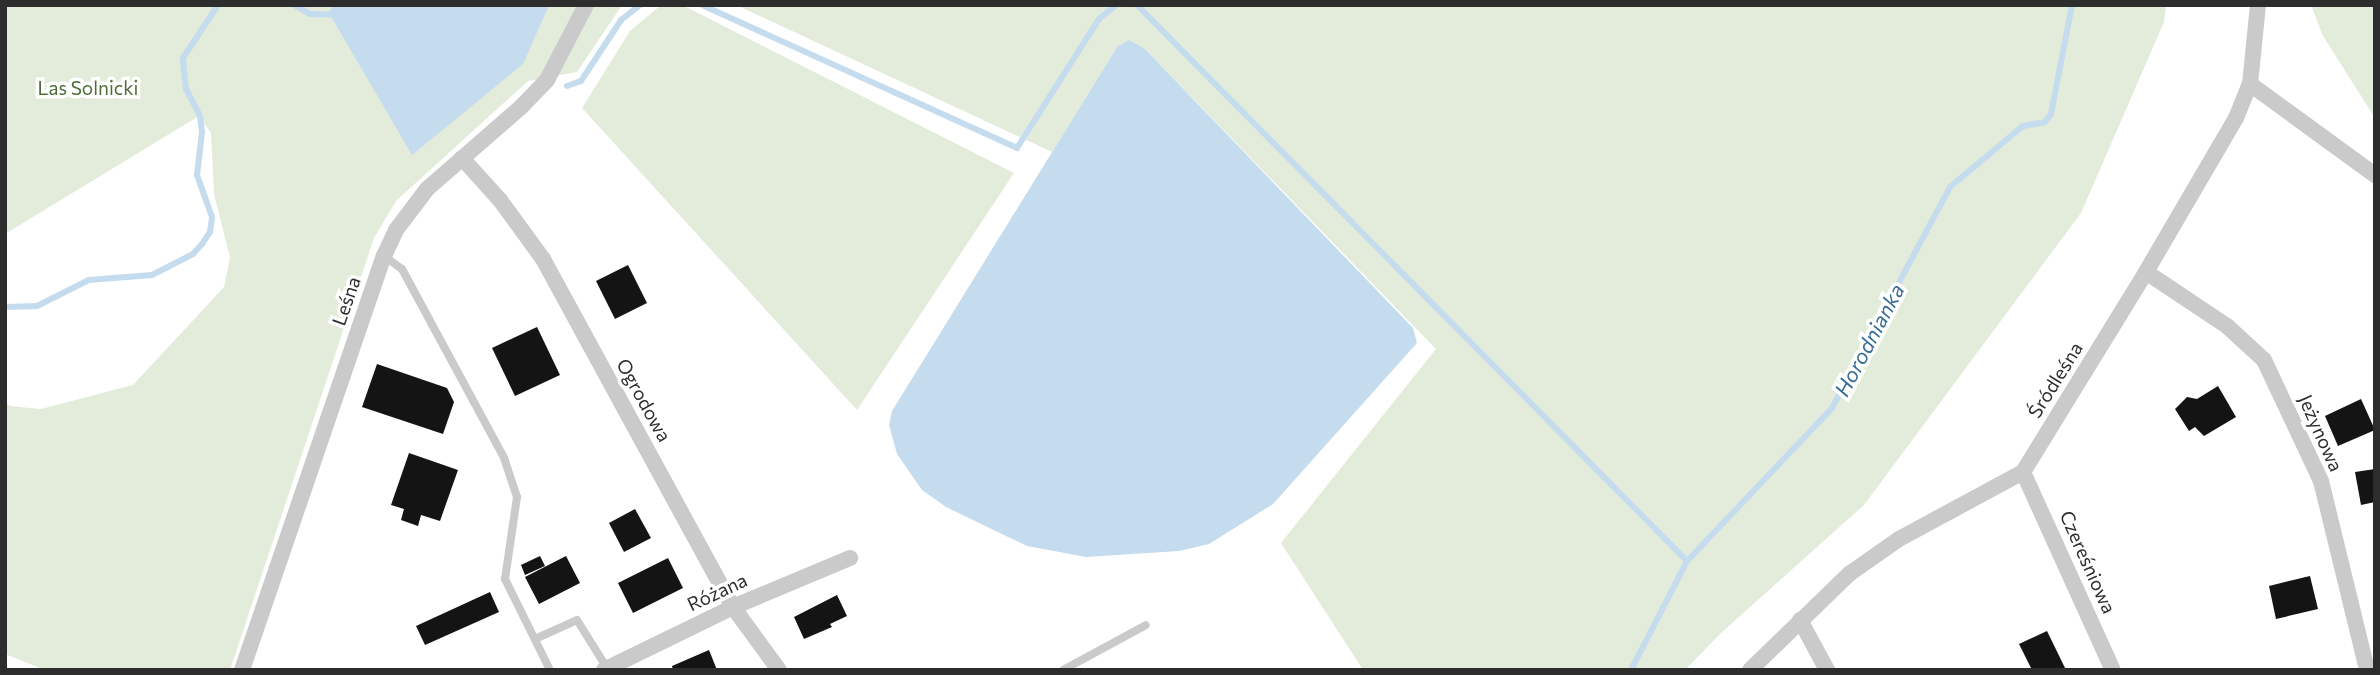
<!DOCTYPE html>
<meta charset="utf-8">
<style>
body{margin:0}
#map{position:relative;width:2380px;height:675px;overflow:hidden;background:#fff;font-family:Commissioner,sans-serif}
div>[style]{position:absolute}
.green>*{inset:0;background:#e3ecda}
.water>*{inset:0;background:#c4dcee}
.stream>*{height:6px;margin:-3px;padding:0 3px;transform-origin:3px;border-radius:3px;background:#c4dcee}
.building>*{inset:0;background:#141414}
.path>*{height:3.5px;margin-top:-1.75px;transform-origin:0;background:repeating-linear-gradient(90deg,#cacaca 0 3.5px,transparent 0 7px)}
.lane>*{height:8px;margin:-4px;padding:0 4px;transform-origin:4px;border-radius:4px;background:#cacaca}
.street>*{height:16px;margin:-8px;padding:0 8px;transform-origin:8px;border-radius:8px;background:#cacaca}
span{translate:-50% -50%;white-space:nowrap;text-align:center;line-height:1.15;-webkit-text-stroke:7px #fff;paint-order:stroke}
.park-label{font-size:19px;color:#4e6c38}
.street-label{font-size:19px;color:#2d2d2d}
.water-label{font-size:21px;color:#366d95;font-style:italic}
.frame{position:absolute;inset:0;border:7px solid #2d2d2d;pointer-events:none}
</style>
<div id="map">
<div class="green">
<div style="clip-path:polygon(5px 5px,622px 5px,577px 72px,528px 81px,396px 201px,374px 238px,230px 670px,45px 670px,5px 654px,5px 401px,10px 406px,41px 409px,133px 385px,224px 287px,230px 258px,214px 194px,211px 133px,199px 116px,5px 234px)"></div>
<div style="clip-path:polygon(682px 5px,1014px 173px,857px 410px,582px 108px,630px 31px,660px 6px)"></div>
<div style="clip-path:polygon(736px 5px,2166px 5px,2164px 22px,2081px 213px,1864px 505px,1721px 633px,1685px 670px,1363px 670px,1281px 543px,1436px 349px,1145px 49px,1117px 47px,1052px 152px)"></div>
<div style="clip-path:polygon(2311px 5px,2375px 5px,2375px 118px,2323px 36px)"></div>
</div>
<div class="water">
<div style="clip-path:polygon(333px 5px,549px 5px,523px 64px,412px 155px,329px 13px)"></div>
<div style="clip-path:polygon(1129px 40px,1145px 49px,1413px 328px,1417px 343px,1273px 504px,1209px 544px,1179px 551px,1086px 557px,1027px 546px,946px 507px,922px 490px,897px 454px,889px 425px,892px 411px,1117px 47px)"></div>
</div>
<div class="stream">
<div style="left:294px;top:5px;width:18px;rotate:29deg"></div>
<div style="left:310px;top:14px;width:25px;rotate:2deg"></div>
<div style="left:702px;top:5px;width:346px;rotate:24.4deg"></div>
<div style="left:1017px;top:148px;width:153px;rotate:-57.6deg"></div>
<div style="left:1099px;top:19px;width:22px;rotate:-39deg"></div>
<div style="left:1137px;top:5px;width:782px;rotate:45.31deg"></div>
<div style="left:567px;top:86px;width:15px;rotate:-20deg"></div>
<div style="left:581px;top:81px;width:73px;rotate:-56.7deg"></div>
<div style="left:621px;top:20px;width:24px;rotate:-38deg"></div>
<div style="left:5px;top:307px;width:32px;rotate:-2deg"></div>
<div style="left:37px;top:306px;width:58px;rotate:-26.6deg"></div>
<div style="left:89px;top:280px;width:63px;rotate:-4.5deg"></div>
<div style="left:152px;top:275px;width:46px;rotate:-27.1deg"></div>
<div style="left:193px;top:254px;width:13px;rotate:-48deg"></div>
<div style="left:202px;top:244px;width:14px;rotate:-56deg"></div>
<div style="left:210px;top:232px;width:15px;rotate:-82deg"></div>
<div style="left:212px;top:217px;width:45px;rotate:-109.7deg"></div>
<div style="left:197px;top:175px;width:43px;rotate:-83.4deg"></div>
<div style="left:202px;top:132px;width:16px;rotate:-97deg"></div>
<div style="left:200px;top:116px;width:30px;rotate:-117deg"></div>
<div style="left:186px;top:89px;width:31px;rotate:-96deg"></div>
<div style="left:183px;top:58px;width:64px;rotate:-56.6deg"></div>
<div style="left:1631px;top:670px;width:123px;rotate:-62.8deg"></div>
<div style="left:1687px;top:561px;width:211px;rotate:-46.5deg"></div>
<div style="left:1832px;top:408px;width:251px;rotate:-61.9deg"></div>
<div style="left:1950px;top:187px;width:95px;rotate:-39.9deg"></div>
<div style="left:2023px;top:126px;width:22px;rotate:-10deg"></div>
<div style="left:2045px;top:122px;width:10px;rotate:-53deg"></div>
<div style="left:2051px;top:114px;width:111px;rotate:-79.1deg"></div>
</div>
<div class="building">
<div style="clip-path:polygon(628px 265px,647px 303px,615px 319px,596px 281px)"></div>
<div style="clip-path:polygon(537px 327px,560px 375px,515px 396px,492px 348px)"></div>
<div style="clip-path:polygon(377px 364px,447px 388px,454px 402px,443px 434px,362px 407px)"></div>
<div style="clip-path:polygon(2218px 386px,2236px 417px,2204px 436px,2195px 427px,2189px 431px,2175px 409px,2187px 397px,2197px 399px)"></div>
<div style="clip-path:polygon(2361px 399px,2375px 430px,2338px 446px,2325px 416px)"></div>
<div style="clip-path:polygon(409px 453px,458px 470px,440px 521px,421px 515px,418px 526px,401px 520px,404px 509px,391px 505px)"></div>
<div style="clip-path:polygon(2375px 469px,2375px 502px,2361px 505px,2355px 472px)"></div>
<div style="clip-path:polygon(635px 509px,651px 538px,624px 552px,609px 523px)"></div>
<div style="clip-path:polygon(540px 556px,545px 566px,525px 575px,521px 565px)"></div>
<div style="clip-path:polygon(566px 556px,580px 583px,539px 604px,525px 577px)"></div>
<div style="clip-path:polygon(668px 558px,683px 588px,633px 613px,618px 583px)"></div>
<div style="clip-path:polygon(2310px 576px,2318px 609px,2276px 619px,2269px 586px)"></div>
<div style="clip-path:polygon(490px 592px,499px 612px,425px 645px,416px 626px)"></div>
<div style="clip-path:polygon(837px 595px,847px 616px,830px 624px,832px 627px,804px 639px,794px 617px)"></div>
<div style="clip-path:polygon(2047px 631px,2066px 670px,2032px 670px,2019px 644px)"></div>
<div style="clip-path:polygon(709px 650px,717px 670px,673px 670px,672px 666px)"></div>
</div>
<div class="path">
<div style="left:920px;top:5px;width:35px"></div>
</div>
<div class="lane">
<div style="left:384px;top:256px;width:22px;rotate:36deg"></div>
<div style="left:402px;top:269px;width:215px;rotate:61.6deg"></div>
<div style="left:504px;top:458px;width:41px;rotate:71.6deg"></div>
<div style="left:517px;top:497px;width:83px;rotate:98.3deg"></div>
<div style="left:505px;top:579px;width:102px;rotate:63.7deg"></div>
<div style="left:535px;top:639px;width:46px;rotate:-24.3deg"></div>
<div style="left:577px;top:620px;width:57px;rotate:58deg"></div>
<div style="left:1063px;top:670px;width:94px;rotate:-28.5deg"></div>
</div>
<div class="street">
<div style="left:2250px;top:84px;width:155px;rotate:36.1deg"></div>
<div style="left:462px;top:158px;width:57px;rotate:47.9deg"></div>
<div style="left:500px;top:200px;width:73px;rotate:53.9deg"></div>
<div style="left:543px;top:259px;width:396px;rotate:61.4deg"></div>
<div style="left:733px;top:607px;width:78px;rotate:53.9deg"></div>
<div style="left:2146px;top:272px;width:97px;rotate:33.7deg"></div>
<div style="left:2227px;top:326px;width:50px;rotate:42.6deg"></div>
<div style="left:2264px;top:360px;width:134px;rotate:64.8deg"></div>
<div style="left:2321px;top:481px;width:195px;rotate:76.3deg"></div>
<div style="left:2023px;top:472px;width:217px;rotate:65.6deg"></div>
<div style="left:1800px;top:620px;width:57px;rotate:61.6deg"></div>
<div style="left:242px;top:670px;width:438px;rotate:-71.1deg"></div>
<div style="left:384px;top:256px;width:29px;rotate:-65deg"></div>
<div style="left:396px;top:230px;width:51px;rotate:-52.9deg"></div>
<div style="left:427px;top:189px;width:126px;rotate:-41.1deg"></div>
<div style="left:522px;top:106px;width:36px;rotate:-46deg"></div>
<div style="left:547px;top:80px;width:85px;rotate:-62.5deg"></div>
<div style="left:604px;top:670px;width:144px;rotate:-26deg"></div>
<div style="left:733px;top:607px;width:127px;rotate:-22.7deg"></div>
<div style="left:1750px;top:670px;width:138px;rotate:-44.1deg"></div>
<div style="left:1849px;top:574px;width:61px;rotate:-35deg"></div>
<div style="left:1899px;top:539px;width:141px;rotate:-28.4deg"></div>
<div style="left:2023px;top:472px;width:235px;rotate:-58.4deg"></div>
<div style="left:2146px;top:272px;width:178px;rotate:-59.7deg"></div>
<div style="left:2236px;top:118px;width:37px;rotate:-68deg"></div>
<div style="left:2250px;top:84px;width:79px;rotate:-84.2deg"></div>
</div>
<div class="park-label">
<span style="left:88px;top:88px">Las Solnicki</span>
</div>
<div class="street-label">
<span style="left:346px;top:301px;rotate:-71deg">Leśna</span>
<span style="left:2055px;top:380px;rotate:-58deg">Śródleśna</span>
<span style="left:644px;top:400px;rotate:61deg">Ogrodowa</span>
<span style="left:2321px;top:433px;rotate:66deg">Jeżynowa</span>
<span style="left:2088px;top:562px;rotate:66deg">Czereśniowa</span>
<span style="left:717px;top:592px;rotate:-25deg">Różana</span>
</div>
<div class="water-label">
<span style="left:1869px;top:340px;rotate:-62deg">Horodnianka</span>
</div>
<div class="frame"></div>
</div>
